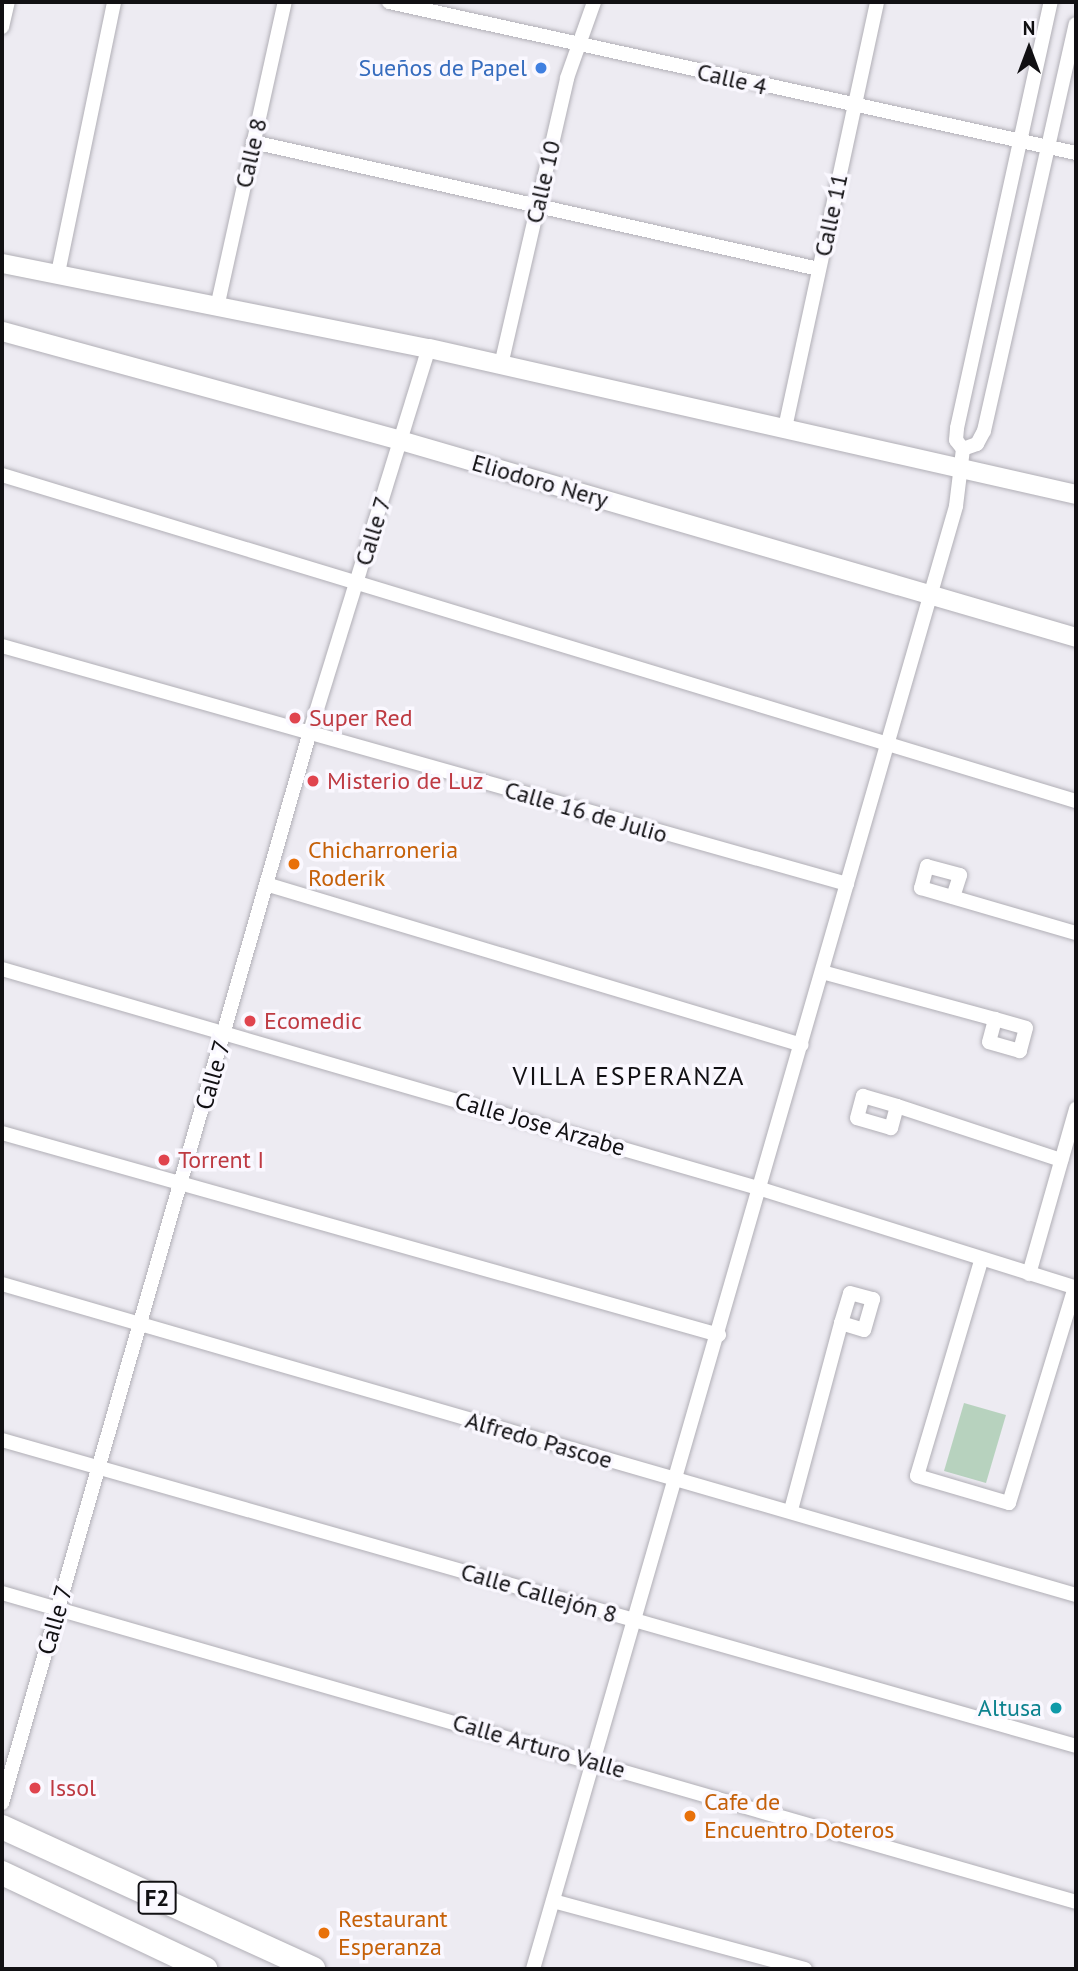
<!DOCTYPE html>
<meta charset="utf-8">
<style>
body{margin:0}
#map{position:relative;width:1078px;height:1971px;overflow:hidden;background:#edebf2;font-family:"PT Sans",sans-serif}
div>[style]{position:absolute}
.green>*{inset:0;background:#b7d2be}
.roads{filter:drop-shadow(0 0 2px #b1afb6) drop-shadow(0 0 2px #b1afb6)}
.minor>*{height:14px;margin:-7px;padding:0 7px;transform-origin:7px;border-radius:7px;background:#fff}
.tertiary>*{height:19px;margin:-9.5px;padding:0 9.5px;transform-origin:9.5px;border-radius:9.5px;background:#fff}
.trunk>*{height:24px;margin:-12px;padding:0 12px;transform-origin:12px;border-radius:12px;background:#fff}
.dots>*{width:19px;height:19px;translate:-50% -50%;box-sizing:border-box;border:4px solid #faf8ff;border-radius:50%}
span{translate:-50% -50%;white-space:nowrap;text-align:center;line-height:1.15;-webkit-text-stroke:7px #faf8ff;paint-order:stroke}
.shield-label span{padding:2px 5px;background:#faf8ff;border:2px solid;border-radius:5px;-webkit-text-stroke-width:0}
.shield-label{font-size:23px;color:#111013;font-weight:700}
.shop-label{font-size:24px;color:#366cbe}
.right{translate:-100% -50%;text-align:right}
.street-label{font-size:24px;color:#111013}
.health-label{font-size:24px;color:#be3a42}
.left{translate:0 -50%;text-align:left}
.food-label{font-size:24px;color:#c56008}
.culture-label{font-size:24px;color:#0d838f}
.neighbourhood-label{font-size:26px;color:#111013;letter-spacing:2px}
.frame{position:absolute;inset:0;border:4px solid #111013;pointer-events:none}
.north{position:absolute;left:994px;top:14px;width:70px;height:70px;-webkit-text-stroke:5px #faf8ff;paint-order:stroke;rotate:0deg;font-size:19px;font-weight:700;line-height:28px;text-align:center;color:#111013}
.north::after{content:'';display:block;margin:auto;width:24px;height:32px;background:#111013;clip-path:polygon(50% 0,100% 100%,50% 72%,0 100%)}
</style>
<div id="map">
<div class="green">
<div style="clip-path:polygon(964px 1403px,1006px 1415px,986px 1483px,944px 1471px)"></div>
</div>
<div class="roads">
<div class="minor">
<div style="left:389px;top:2px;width:703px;rotate:12.4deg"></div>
<div style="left:2px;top:27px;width:26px;rotate:-77deg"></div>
<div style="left:253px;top:142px;width:580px;rotate:12.65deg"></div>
<div style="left:58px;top:273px;width:277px;rotate:-78.3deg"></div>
<div style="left:218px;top:303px;width:308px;rotate:-77.5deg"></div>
<div style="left:501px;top:365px;width:294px;rotate:-77deg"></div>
<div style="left:567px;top:78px;width:81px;rotate:-70.4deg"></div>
<div style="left:785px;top:428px;width:436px;rotate:-77.8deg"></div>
<div style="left:963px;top:449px;width:15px;rotate:-20deg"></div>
<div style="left:977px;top:444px;width:15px;rotate:-62deg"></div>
<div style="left:984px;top:431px;width:417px;rotate:-77.3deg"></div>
<div style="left:2px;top:475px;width:1122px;rotate:16.89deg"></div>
<div style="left:2px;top:646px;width:878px;rotate:15.73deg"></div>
<div style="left:269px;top:885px;width:556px;rotate:16.71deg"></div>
<div style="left:953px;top:897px;width:23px;rotate:-72deg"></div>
<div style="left:960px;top:875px;width:34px;rotate:-165deg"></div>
<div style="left:927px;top:866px;width:23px;rotate:105deg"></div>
<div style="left:921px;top:888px;width:161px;rotate:16.2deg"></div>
<div style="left:2px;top:969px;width:790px;rotate:16.16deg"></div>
<div style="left:761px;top:1189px;width:330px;rotate:17.4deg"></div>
<div style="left:822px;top:972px;width:179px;rotate:15.2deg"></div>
<div style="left:995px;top:1019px;width:32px;rotate:16deg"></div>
<div style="left:1026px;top:1028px;width:24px;rotate:105deg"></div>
<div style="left:1020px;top:1051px;width:32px;rotate:-164deg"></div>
<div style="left:989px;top:1042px;width:24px;rotate:-75deg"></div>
<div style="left:897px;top:1106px;width:23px;rotate:105deg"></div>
<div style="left:891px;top:1128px;width:35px;rotate:-164deg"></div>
<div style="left:857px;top:1118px;width:23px;rotate:-75deg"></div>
<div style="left:863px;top:1096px;width:35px;rotate:16deg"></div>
<div style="left:897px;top:1106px;width:173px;rotate:18.2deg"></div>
<div style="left:2px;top:1133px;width:745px;rotate:15.73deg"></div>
<div style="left:981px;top:1261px;width:224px;rotate:106.6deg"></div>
<div style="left:917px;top:1476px;width:96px;rotate:16.4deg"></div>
<div style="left:1009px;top:1503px;width:226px;rotate:-73deg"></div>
<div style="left:1029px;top:1274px;width:172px;rotate:-74.1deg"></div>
<div style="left:2px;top:1284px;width:1118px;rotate:16.15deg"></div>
<div style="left:2px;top:1440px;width:1117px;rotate:15.9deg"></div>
<div style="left:791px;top:1510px;width:194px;rotate:-75deg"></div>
<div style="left:841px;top:1323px;width:31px;rotate:-73deg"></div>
<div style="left:850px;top:1293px;width:24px;rotate:15deg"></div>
<div style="left:873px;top:1299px;width:32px;rotate:106deg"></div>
<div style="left:864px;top:1330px;width:24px;rotate:-163deg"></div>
<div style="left:2px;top:1593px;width:1118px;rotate:16.05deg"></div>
<div style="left:2px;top:1803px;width:1111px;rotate:-73.96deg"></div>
<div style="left:309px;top:735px;width:405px;rotate:-72.8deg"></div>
<div style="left:553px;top:1901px;width:261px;rotate:15.1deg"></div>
<div style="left:533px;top:1969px;width:1523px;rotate:-73.87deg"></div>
<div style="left:956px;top:506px;width:57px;rotate:-83deg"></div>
<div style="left:963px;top:449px;width:11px;rotate:-128deg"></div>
<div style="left:956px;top:440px;width:12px;rotate:-85deg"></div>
<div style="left:957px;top:428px;width:436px;rotate:-77.6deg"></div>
</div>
<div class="tertiary">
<div style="left:2px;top:263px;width:435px;rotate:11.3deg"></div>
<div style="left:429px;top:348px;width:663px;rotate:12.72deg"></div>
<div style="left:2px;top:331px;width:413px;rotate:15.3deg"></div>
<div style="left:400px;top:440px;width:704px;rotate:16.25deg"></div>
</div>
<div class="trunk">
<div style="left:2px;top:1827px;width:342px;rotate:24.5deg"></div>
<div style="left:2px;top:1873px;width:225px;rotate:25.3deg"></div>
</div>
</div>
<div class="dots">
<div style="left:541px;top:68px;background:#3f7fe0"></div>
<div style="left:295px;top:718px;background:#e0444e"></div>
<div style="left:313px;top:781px;background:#e0444e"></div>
<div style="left:294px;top:864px;background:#e8710a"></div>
<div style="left:250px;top:1021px;background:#e0444e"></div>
<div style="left:164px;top:1160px;background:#e0444e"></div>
<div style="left:1056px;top:1708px;background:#0f9aa8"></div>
<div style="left:35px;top:1788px;background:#e0444e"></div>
<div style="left:690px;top:1816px;background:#e8710a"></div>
<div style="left:324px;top:1933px;background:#e8710a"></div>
</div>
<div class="shield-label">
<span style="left:157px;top:1898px">F2</span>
</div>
<div class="shop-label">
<span class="right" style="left:527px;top:68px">Sueños de Papel</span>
</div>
<div class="street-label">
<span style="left:732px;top:79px;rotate:13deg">Calle 4</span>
<span style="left:251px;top:153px;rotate:-77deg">Calle 8</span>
<span style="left:543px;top:182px;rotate:-77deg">Calle 10</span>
<span style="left:831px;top:215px;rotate:-78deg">Calle 11</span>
<span style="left:540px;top:481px;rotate:16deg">Eliodoro Nery</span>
<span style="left:373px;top:531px;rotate:-73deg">Calle 7</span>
<span style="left:586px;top:812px;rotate:16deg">Calle 16 de Julio</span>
<span style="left:213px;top:1075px;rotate:-74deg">Calle 7</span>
<span style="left:540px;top:1124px;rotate:16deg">Calle Jose Arzabe</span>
<span style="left:539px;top:1440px;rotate:16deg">Alfredo Pascoe</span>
<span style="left:539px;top:1593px;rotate:16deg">Calle Callejón 8</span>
<span style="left:55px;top:1620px;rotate:-74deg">Calle 7</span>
<span style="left:539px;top:1746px;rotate:16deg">Calle Arturo Valle</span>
</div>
<div class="health-label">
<span class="left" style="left:309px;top:718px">Super Red</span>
<span class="left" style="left:327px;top:781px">Misterio de Luz</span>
<span class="left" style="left:264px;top:1021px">Ecomedic</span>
<span class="left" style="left:178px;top:1160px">Torrent I</span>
<span class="left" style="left:49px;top:1788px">Issol</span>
</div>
<div class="food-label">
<span class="left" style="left:308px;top:864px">Chicharroneria<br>Roderik</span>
<span class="left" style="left:704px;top:1816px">Cafe de<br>Encuentro Doteros</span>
<span class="left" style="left:338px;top:1933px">Restaurant<br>Esperanza</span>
</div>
<div class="culture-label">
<span class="right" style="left:1042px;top:1708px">Altusa</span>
</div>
<div class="neighbourhood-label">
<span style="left:629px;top:1076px">VILLA ESPERANZA</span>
</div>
<div class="frame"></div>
<div class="north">N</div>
</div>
